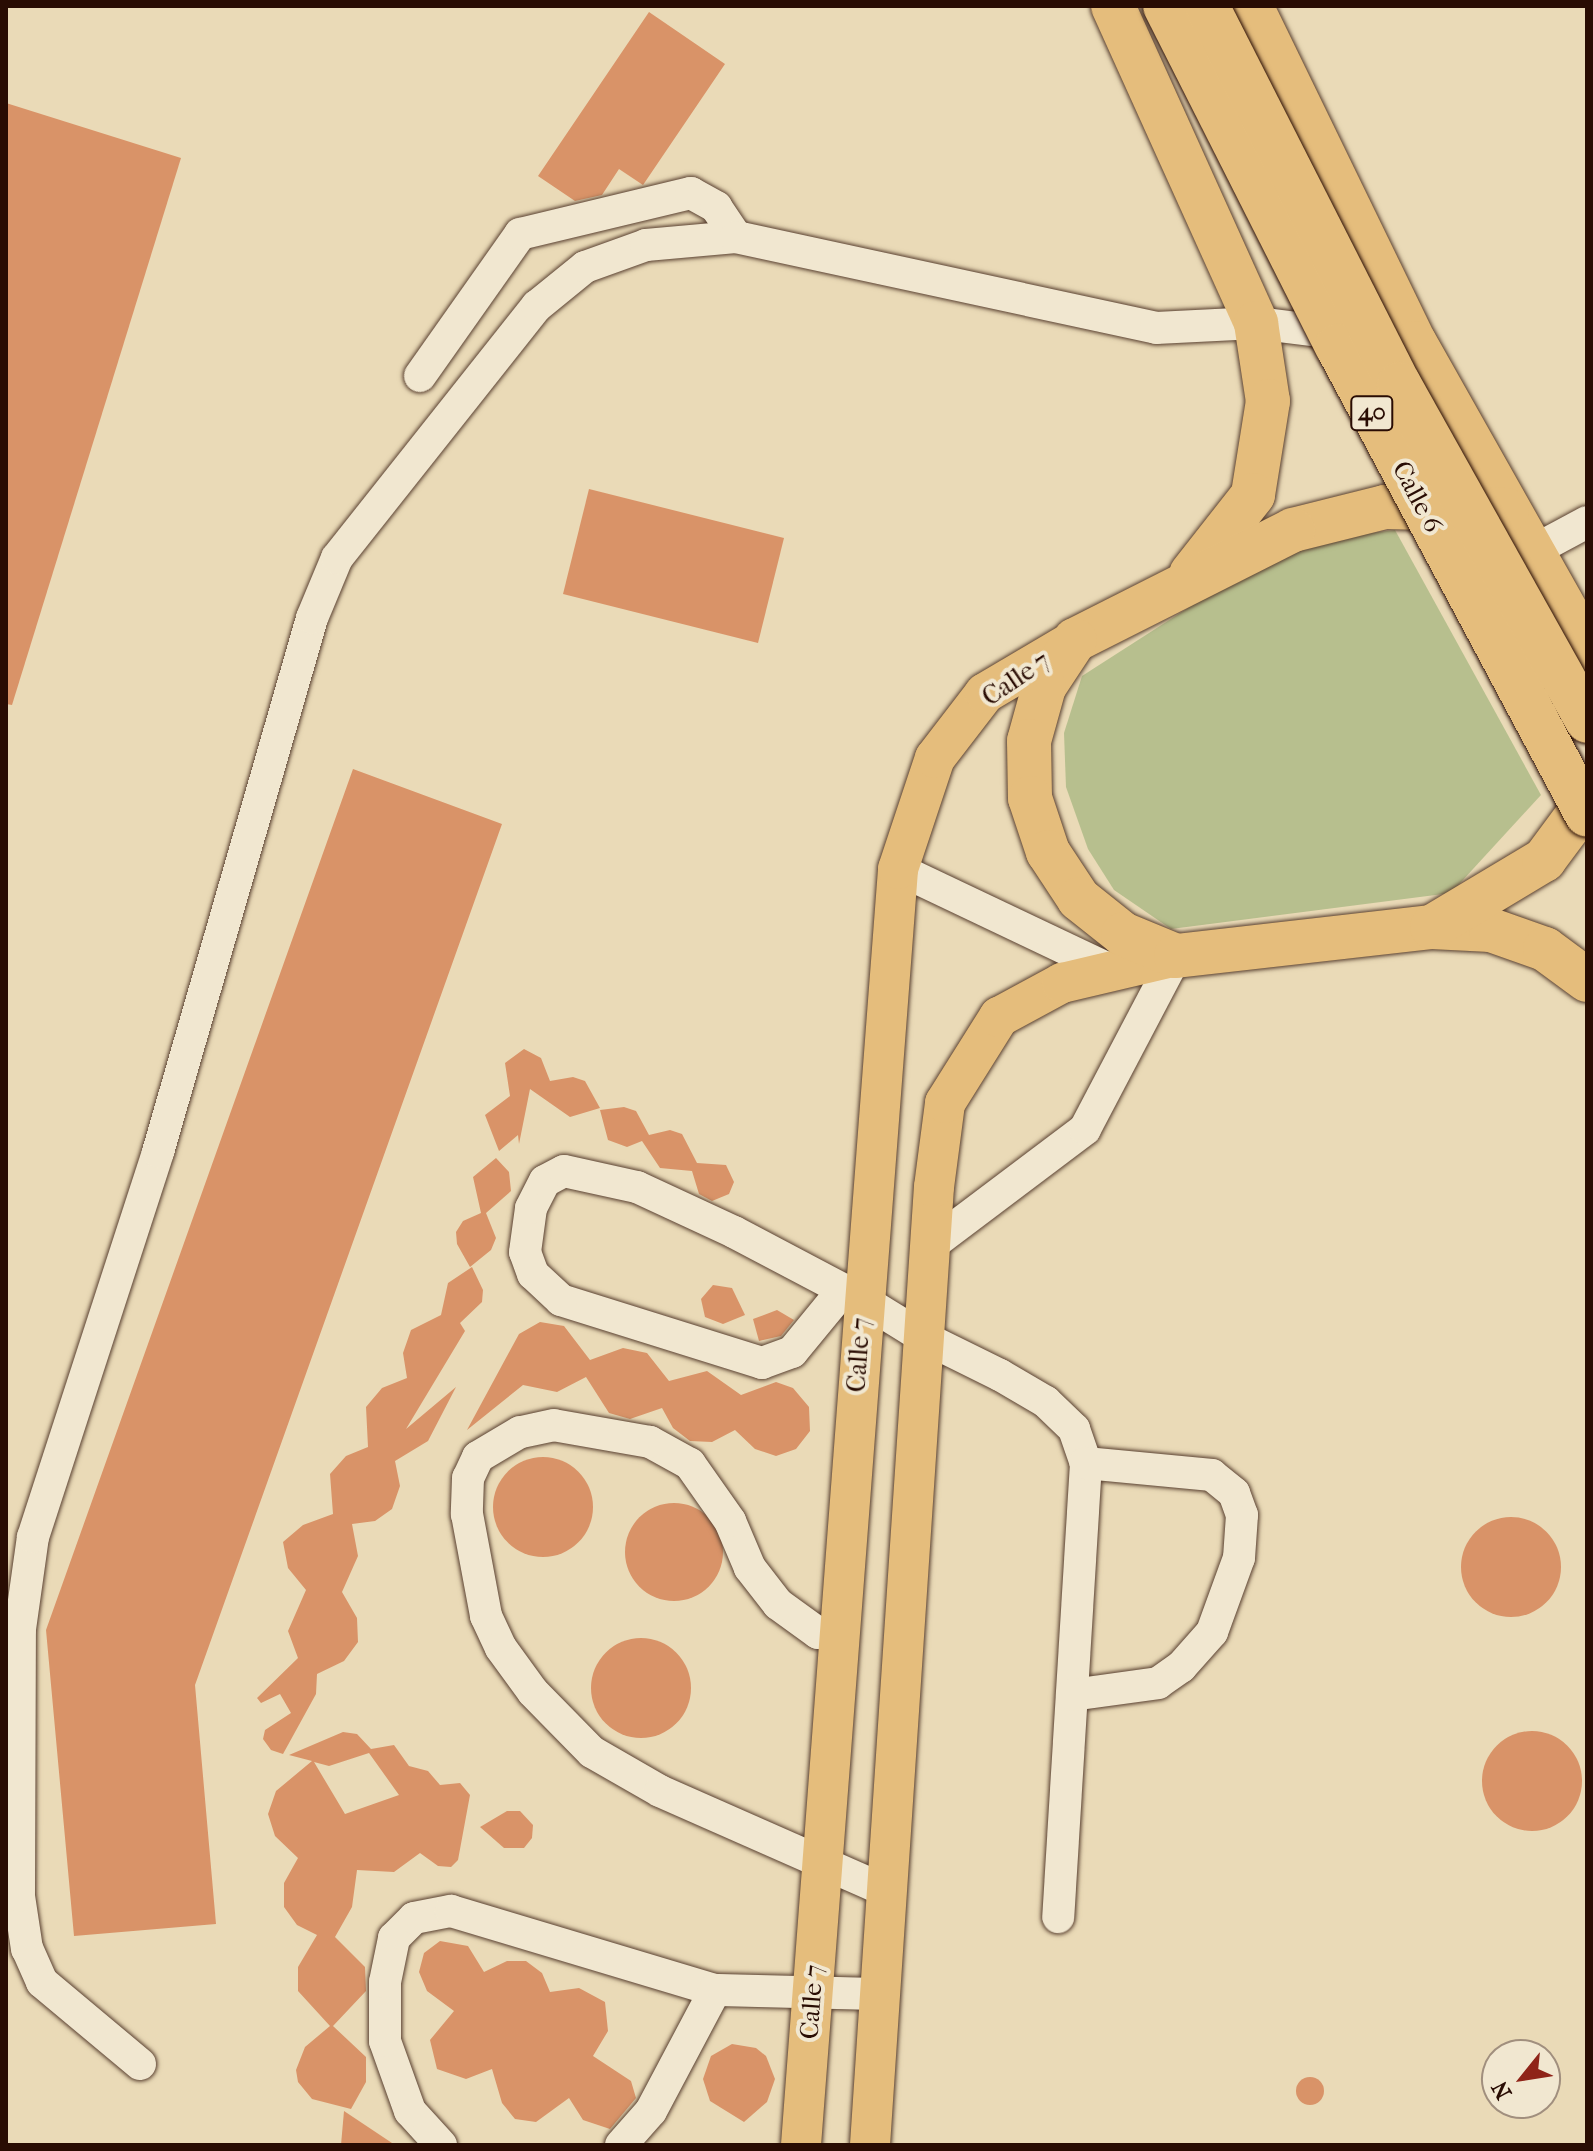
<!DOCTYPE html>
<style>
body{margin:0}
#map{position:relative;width:1593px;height:2151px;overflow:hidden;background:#eadab7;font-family:"IM FELL French Canon",serif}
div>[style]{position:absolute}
.green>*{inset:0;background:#b7bf8e}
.building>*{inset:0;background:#d99368}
.round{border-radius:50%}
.roads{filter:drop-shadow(0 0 2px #594030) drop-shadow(0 0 2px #594030)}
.minor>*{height:32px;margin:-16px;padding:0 16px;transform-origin:16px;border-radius:16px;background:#f1e7d0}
.major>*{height:40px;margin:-20px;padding:0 20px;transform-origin:20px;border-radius:20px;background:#e5bd7c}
.highway>*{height:44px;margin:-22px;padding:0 22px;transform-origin:22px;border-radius:22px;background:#e5bd7c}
.bridges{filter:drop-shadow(0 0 2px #290c03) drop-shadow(0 0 2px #290c03)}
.highway-bridge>*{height:44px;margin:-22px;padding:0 22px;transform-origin:22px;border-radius:22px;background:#e5bd7c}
span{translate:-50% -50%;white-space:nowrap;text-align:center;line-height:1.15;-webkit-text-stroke:8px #f1e7d0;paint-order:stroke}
.shield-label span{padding:2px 6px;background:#f1e7d0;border:2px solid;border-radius:6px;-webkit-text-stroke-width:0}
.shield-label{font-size:24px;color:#290c03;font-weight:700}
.street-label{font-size:26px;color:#290c03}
.frame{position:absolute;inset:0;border:8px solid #290c03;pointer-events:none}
.north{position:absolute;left:1481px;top:2039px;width:80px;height:80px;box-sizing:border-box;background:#f1e7d0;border:2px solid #a18f7e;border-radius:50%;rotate:240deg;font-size:22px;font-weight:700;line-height:32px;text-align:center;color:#290c03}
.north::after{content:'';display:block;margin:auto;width:28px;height:36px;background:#8f2418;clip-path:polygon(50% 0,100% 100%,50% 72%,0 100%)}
</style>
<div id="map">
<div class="green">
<div style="clip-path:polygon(1395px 530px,1541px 795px,1451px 893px,1171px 929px,1114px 890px,1088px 849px,1066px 787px,1064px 733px,1082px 676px,1230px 581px,1313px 540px)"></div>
</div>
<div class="building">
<div style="clip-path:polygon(649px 12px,725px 64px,643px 185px,619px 169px,602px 195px,575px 201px,538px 176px)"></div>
<div style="clip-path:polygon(6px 103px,181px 158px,12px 705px,6px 704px)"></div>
<div style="clip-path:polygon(589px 489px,784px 538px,758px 643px,563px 594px)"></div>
<div style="clip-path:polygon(353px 769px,502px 824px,195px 1685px,216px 1924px,74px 1936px,46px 1630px)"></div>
<div style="clip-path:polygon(524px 1049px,541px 1058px,550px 1081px,573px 1077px,585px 1081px,600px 1108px,570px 1117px,530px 1089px,519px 1144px,518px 1135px,499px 1151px,485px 1115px,510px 1096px,505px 1063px)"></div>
<div style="clip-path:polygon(624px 1107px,636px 1111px,649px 1135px,670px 1130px,682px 1134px,697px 1163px,726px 1165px,734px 1182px,729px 1194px,712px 1201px,699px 1194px,692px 1171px,660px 1168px,642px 1141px,627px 1147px,608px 1140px,600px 1110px)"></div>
<div style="clip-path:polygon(496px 1158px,509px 1172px,511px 1191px,486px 1213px,496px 1238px,491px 1250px,470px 1267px,457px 1244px,456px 1232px,463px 1221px,481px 1213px,473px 1177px)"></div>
<div style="clip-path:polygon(472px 1267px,483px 1290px,482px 1302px,460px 1323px,465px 1331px,406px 1429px,456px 1387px,428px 1441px,395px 1461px,400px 1486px,392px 1509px,375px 1521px,352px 1524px,358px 1556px,342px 1592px,357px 1618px,358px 1642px,344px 1661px,317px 1674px,316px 1694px,283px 1754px,271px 1750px,263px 1739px,265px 1730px,291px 1713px,280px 1694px,261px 1703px,257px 1698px,298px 1658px,288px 1631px,306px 1590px,288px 1568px,283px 1542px,303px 1525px,333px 1514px,330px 1474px,346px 1456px,368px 1447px,366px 1407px,382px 1388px,407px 1378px,403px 1353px,411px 1330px,441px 1315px,448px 1283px)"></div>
<div style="clip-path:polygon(713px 1285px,732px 1288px,745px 1315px,723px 1324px,705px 1317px,701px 1299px)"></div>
<div style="clip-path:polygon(777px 1310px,794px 1320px,781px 1336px,759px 1341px,753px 1319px)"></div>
<div style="clip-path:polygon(540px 1322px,564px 1326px,590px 1360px,623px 1348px,647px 1353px,669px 1381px,707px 1371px,741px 1395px,776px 1382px,793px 1388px,809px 1407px,810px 1431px,796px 1449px,776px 1456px,755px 1449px,735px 1430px,712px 1442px,690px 1441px,673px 1428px,662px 1408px,630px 1419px,609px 1413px,586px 1377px,557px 1392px,523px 1385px,467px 1430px,519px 1334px)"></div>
<div class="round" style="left:493px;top:1457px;width:100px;height:100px"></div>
<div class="round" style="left:625px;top:1503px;width:98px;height:98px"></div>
<div class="round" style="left:1461px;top:1517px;width:100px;height:100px"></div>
<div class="round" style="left:591px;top:1638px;width:100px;height:100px"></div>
<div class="round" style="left:1482px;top:1731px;width:100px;height:100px"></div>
<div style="clip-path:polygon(evenodd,343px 1732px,357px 1734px,371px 1749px,394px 1745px,409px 1766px,428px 1771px,440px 1785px,460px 1783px,470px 1795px,458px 1860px,451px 1867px,438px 1866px,420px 1853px,394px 1872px,357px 1870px,352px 1907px,335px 1937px,365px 1967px,366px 1991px,333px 2026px,366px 2057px,366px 2082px,351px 2109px,312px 2099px,298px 2082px,296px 2070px,305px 2047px,330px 2026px,298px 1991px,298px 1967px,317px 1935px,297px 1925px,284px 1907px,284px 1883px,298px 1858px,275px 1836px,268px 1814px,276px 1791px,312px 1761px,289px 1755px,343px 1732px,369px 1753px,399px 1795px,345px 1814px,314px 1762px,329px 1766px,369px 1753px)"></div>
<div style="clip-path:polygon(507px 1811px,520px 1811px,533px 1825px,532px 1838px,524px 1848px,504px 1848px,480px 1827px)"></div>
<div style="clip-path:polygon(440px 1941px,468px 1946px,484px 1972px,507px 1961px,526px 1961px,542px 1973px,550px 1992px,579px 1988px,605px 2002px,608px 2031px,593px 2056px,631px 2081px,636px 2098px,610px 2129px,583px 2120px,569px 2098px,536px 2122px,515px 2119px,502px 2103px,492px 2069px,466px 2079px,437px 2069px,430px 2040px,454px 2011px,427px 1991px,419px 1972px,424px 1953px)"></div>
<div style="clip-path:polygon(732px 2044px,756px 2048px,766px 2056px,775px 2079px,767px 2102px,744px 2122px,710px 2101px,703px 2079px,711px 2056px)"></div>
<div class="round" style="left:1296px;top:2077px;width:28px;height:28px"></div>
<div style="clip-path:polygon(344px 2111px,395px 2145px,341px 2145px)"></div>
</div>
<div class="roads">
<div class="minor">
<div style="left:420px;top:376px;width:174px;rotate:-54.8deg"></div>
<div style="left:520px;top:234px;width:176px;rotate:-13.5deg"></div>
<div style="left:691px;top:193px;width:29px;rotate:29deg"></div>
<div style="left:716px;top:207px;width:36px;rotate:56deg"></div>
<div style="left:1533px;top:551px;width:61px;rotate:-28.2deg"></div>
<div style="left:898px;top:869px;width:238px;rotate:25.4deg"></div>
<div style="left:930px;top:1246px;width:194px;rotate:-37deg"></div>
<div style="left:1085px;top:1129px;width:195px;rotate:-62.3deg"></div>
<div style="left:843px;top:1290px;width:80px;rotate:129.4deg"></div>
<div style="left:792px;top:1352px;width:32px;rotate:160deg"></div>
<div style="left:762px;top:1363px;width:211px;rotate:-162.6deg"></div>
<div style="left:561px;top:1300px;width:38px;rotate:-137deg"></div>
<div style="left:533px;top:1274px;width:23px;rotate:-110deg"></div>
<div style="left:525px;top:1252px;width:44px;rotate:-82.2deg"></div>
<div style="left:531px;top:1208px;width:30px;rotate:-63deg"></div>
<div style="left:545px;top:1181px;width:21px;rotate:-28deg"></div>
<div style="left:564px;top:1171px;width:75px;rotate:12.4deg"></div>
<div style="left:637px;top:1187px;width:107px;rotate:24.9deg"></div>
<div style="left:734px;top:1232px;width:146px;rotate:27.8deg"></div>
<div style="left:863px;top:1300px;width:70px;rotate:31.7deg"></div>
<div style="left:923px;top:1337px;width:86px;rotate:26.3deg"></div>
<div style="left:1000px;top:1375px;width:53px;rotate:30.4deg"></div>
<div style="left:1046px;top:1402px;width:39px;rotate:44deg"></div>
<div style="left:1074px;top:1429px;width:36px;rotate:71deg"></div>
<div style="left:1086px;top:1463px;width:455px;rotate:93.5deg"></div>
<div style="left:839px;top:1633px;width:21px;rotate:180deg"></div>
<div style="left:818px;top:1633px;width:49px;rotate:-144.1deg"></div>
<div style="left:778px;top:1604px;width:46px;rotate:-127.9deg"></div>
<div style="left:750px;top:1568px;width:51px;rotate:-113.1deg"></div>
<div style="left:730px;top:1521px;width:70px;rotate:-125.1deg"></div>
<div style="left:690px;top:1464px;width:46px;rotate:-151.2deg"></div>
<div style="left:650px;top:1442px;width:97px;rotate:-170deg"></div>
<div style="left:554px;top:1425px;width:35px;rotate:168deg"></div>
<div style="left:520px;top:1432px;width:49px;rotate:149.2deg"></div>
<div style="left:478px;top:1457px;width:23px;rotate:115deg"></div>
<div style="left:468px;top:1478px;width:36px;rotate:92deg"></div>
<div style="left:467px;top:1514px;width:104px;rotate:79.4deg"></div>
<div style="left:486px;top:1616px;width:35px;rotate:65deg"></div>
<div style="left:501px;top:1648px;width:54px;rotate:54deg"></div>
<div style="left:533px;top:1692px;width:84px;rotate:45.5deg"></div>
<div style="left:592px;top:1752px;width:78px;rotate:29.8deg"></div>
<div style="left:660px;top:1791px;width:248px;rotate:23.8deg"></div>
<div style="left:1072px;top:1695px;width:87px;rotate:-7.9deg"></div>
<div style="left:1158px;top:1683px;width:28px;rotate:-35deg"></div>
<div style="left:1181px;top:1667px;width:47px;rotate:-48.5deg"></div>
<div style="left:1212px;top:1632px;width:79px;rotate:-70deg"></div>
<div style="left:1239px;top:1558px;width:43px;rotate:-86deg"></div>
<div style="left:1242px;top:1515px;width:23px;rotate:-110deg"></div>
<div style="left:1234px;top:1493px;width:28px;rotate:-141deg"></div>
<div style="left:1212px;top:1475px;width:127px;rotate:-174.6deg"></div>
<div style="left:140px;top:2064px;width:128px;rotate:-140.1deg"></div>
<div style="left:42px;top:1982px;width:36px;rotate:-114deg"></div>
<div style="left:27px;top:1949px;width:54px;rotate:-98.6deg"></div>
<div style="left:19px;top:1896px;width:267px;rotate:-89.8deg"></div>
<div style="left:20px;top:1629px;width:93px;rotate:-82deg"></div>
<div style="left:33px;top:1537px;width:405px;rotate:-72deg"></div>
<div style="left:158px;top:1152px;width:556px;rotate:-73.91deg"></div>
<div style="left:312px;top:618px;width:65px;rotate:-67.4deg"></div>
<div style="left:337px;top:558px;width:322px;rotate:-51.6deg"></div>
<div style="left:537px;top:306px;width:62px;rotate:-39.1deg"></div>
<div style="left:585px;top:267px;width:65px;rotate:-19.8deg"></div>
<div style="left:646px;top:245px;width:90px;rotate:-5.1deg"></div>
<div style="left:736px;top:237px;width:430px;rotate:12.2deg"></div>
<div style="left:1156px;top:328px;width:100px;rotate:-2.9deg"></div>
<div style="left:1256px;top:323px;width:89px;rotate:7.1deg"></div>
<div style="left:441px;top:2145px;width:46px;rotate:-132.4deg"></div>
<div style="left:410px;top:2111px;width:74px;rotate:-109.7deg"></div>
<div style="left:385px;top:2041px;width:59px;rotate:-90deg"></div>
<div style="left:385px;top:1982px;width:45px;rotate:-78.4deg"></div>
<div style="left:394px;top:1938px;width:28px;rotate:-45deg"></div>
<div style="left:414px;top:1918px;width:38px;rotate:-11deg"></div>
<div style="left:451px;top:1911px;width:276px;rotate:16.7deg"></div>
<div style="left:715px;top:1990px;width:165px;rotate:1.4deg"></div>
<div style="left:621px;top:2145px;width:45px;rotate:-48.6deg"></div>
<div style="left:651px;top:2111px;width:137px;rotate:-62.1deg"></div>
</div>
<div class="major">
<div style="left:801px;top:2145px;width:1280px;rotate:-85.65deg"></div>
<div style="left:898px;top:869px;width:117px;rotate:-71.6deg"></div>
<div style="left:935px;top:758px;width:82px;rotate:-52.4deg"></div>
<div style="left:985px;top:693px;width:104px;rotate:-30.5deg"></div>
<div style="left:870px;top:2145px;width:960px;rotate:-86.18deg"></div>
<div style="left:934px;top:1187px;width:85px;rotate:-82.5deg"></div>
<div style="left:945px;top:1103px;width:102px;rotate:-57.9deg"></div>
<div style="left:999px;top:1017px;width:72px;rotate:-28.4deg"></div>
<div style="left:1062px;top:983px;width:117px;rotate:-13.3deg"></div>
</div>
<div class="highway">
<div style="left:1113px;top:6px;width:348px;rotate:65.7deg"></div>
<div style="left:1256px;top:323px;width:79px;rotate:81.3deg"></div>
<div style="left:1268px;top:401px;width:95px;rotate:99.1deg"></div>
<div style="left:1253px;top:495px;width:100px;rotate:128.1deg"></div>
<div style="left:1251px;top:6px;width:375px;rotate:64.1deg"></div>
<div style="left:1415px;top:343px;width:350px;rotate:60.6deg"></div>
<div style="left:1507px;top:510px;width:122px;rotate:-178.6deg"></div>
<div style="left:1385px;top:507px;width:95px;rotate:166deg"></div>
<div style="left:1293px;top:530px;width:244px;rotate:153.2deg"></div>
<div style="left:1075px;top:640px;width:56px;rotate:123.4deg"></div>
<div style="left:1044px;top:687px;width:56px;rotate:105.5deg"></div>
<div style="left:1029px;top:741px;width:57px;rotate:89deg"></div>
<div style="left:1030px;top:798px;width:57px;rotate:71.6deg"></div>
<div style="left:1048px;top:852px;width:56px;rotate:56.6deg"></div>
<div style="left:1079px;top:899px;width:56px;rotate:38.5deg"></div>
<div style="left:1123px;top:934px;width:57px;rotate:22.5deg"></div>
<div style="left:1176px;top:956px;width:258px;rotate:-6.5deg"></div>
<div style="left:1432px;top:927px;width:59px;rotate:2.9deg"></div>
<div style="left:1491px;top:930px;width:57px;rotate:19.4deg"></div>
<div style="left:1545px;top:949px;width:52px;rotate:36.4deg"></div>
<div style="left:1432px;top:927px;width:131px;rotate:-30.9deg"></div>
<div style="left:1544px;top:860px;width:72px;rotate:-53.4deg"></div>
</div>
</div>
<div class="bridges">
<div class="highway-bridge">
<div style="left:1165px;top:6px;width:381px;rotate:63.2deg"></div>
<div style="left:1337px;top:346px;width:531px;rotate:61.94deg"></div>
<div style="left:1207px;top:6px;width:424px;rotate:63.1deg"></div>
<div style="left:1399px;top:384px;width:386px;rotate:60.8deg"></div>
</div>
</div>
<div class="shield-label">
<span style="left:1372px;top:413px">40</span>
</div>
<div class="street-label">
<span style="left:1417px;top:497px;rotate:62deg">Calle 6</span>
<span style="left:1016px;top:679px;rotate:-34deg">Calle 7</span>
<span style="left:859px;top:1355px;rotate:-86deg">Calle 7</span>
<span style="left:812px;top:2002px;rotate:-86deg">Calle 7</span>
</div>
<div class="frame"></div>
<div class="north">N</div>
</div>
